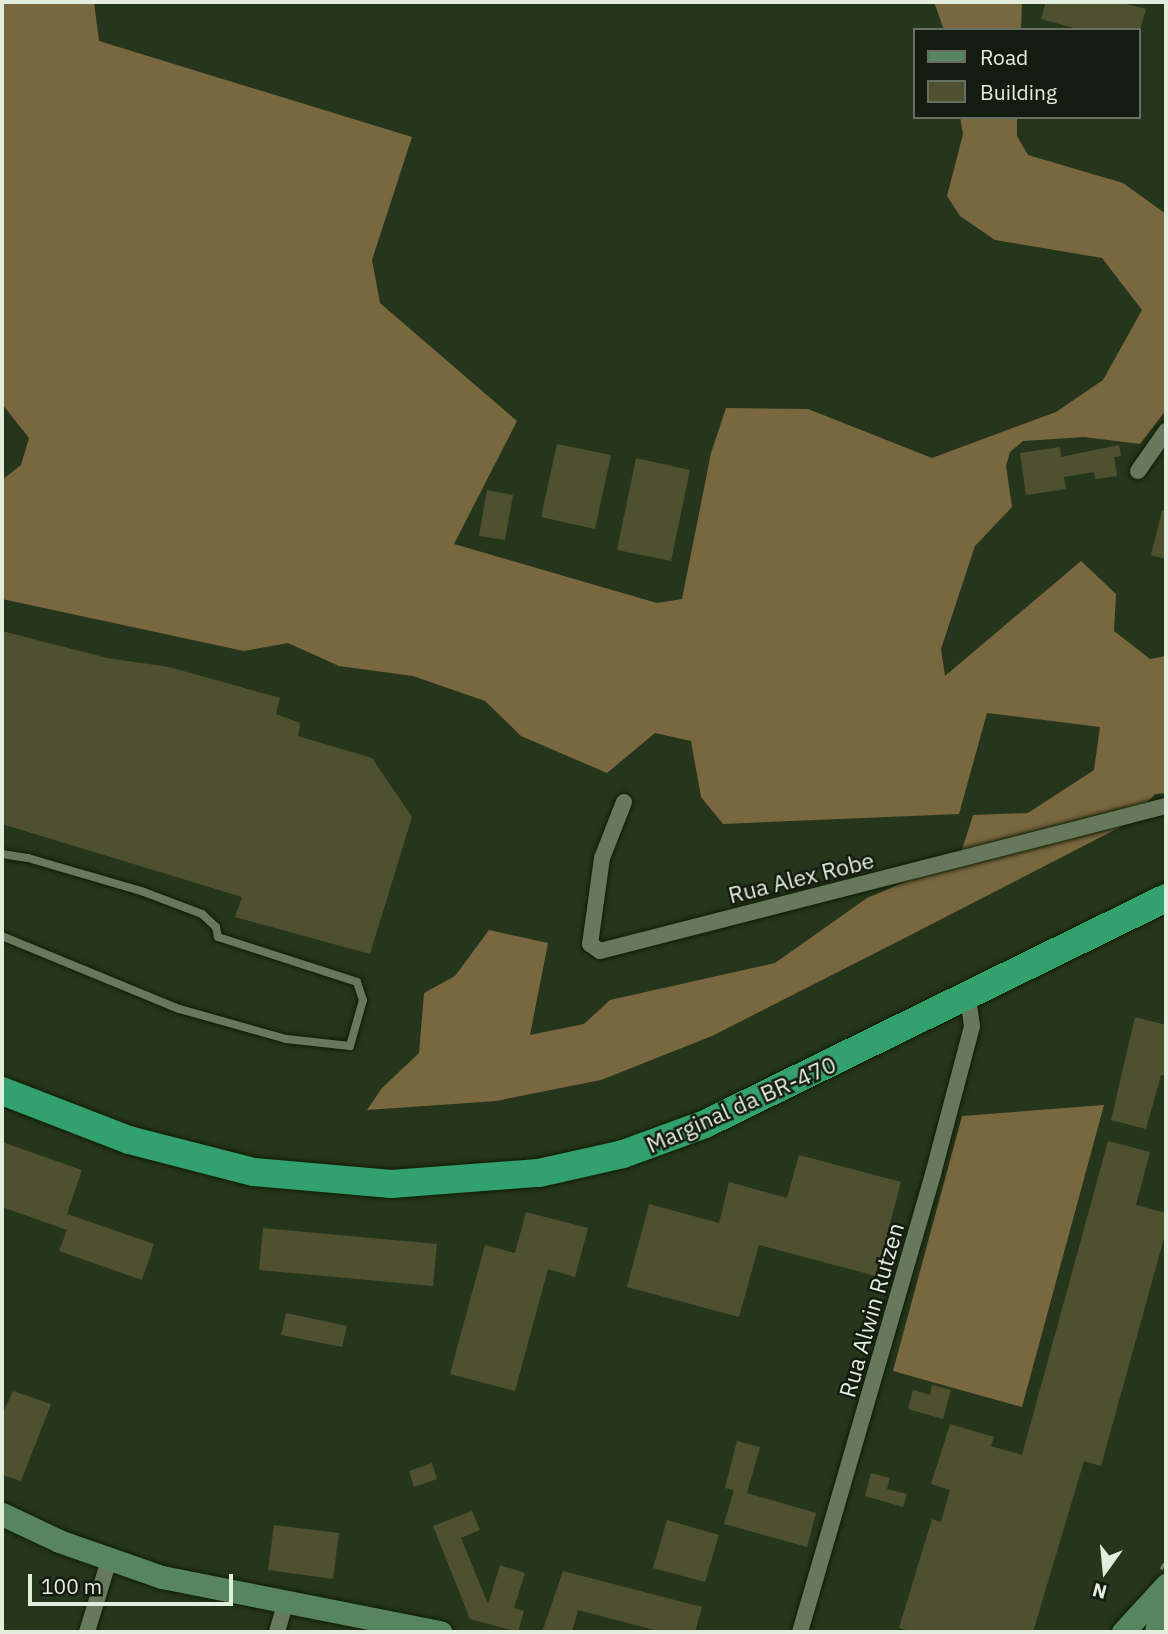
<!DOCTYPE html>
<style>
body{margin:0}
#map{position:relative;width:1168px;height:1634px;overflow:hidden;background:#26361c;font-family:"IBM Plex Sans",sans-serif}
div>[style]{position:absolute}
.forest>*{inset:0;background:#79673f}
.building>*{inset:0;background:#4f5030}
.path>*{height:2.5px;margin-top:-1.25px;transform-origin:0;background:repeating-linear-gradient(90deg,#76836e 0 7px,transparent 0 10.5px)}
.roads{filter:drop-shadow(0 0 2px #0f1d05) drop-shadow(0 0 2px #0f1d05)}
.lane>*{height:8px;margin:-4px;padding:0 4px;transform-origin:4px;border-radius:4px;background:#67795d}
.street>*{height:16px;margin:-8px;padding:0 8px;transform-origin:8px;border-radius:8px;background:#67795d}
.secondary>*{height:23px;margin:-11.5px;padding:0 11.5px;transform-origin:11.5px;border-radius:11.5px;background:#578562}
.highway>*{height:28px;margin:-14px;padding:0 14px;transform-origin:14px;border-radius:14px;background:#32a16d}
span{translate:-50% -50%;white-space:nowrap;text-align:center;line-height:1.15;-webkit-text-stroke:5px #141b10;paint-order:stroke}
.street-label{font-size:23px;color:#e3eddd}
.frame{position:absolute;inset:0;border:4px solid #e3eddd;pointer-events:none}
.legend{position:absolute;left:913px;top:28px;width:228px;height:91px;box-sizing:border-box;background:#141b10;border:2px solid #676f62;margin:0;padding:9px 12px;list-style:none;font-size:21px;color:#e3eddd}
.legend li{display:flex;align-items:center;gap:14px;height:35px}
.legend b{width:35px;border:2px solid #676f62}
.north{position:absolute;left:1070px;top:1536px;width:70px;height:70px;-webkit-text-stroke:5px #141b10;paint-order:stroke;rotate:195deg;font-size:19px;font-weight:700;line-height:28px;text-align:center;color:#e3eddd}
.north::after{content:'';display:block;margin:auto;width:24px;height:32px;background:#e3eddd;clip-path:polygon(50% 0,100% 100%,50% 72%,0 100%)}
.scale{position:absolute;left:28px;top:1574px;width:205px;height:32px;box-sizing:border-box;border:4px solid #e3eddd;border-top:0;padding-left:9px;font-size:21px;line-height:24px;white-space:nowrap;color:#e3eddd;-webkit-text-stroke:5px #141b10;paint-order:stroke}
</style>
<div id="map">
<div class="forest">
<div style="clip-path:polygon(2px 2px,94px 2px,99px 41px,412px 137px,372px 260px,380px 303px,517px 421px,454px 544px,657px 603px,682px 599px,711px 453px,726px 408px,808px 409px,932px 458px,1056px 412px,1103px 380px,1142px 310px,1102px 258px,995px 240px,960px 216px,947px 196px,963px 134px,960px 117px,1017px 117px,1017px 136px,1028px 155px,1123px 183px,1166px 214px,1166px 410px,1140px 444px,1084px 437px,1023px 441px,1010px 452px,1006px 466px,1012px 507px,975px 546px,941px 649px,945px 676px,1081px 561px,1116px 594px,1114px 631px,1150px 659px,1166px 656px,1166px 793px,1155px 794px,1128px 823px,893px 944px,712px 1036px,601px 1080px,496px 1101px,367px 1110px,382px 1088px,419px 1053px,424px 993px,455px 976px,489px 930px,548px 943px,530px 1035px,584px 1024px,610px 1000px,775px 963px,867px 898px,959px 859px,973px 815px,1028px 813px,1094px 770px,1100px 727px,987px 713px,959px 814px,723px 824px,701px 797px,691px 741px,655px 733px,607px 773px,521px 736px,485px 701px,413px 676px,339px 666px,288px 643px,244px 651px,2px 599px,2px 480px,21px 465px,29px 438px,2px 404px)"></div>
<div style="clip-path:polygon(934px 2px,1022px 2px,1021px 30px,944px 30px)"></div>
<div style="clip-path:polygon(1104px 1105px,1022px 1407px,893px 1371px,962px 1116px)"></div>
</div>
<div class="building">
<div style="clip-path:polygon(1046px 2px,1119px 2px,1146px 9px,1140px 30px,1081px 30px,1041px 19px)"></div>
<div style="clip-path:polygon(557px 444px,611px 455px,595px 529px,541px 517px)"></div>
<div style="clip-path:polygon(1119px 445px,1121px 456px,1114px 457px,1117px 476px,1095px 479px,1094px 472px,1064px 477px,1066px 489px,1026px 495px,1020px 453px,1060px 447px,1061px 457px)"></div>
<div style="clip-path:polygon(636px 458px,690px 470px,671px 561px,617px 550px)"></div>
<div style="clip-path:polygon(487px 490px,513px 495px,505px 540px,479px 536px)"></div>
<div style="clip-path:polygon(1162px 511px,1166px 511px,1166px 559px,1151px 555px)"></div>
<div style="clip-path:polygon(2px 631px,107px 658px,169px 667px,280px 698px,276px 714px,300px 723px,298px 736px,372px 758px,412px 817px,370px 954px,235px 917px,242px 897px,2px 824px)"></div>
<div style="clip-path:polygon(1135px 1017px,1166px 1025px,1166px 1076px,1161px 1075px,1146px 1129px,1111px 1120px)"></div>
<div style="clip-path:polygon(1108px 1141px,1150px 1152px,1136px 1205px,1166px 1213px,1166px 1231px,1101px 1466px,1084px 1461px,1033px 1632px,914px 1632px,899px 1628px,932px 1519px,941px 1522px,950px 1490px,931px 1484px,950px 1424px,994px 1437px,991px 1446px,1022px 1455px)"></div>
<div style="clip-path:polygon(2px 1142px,82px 1170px,67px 1214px,154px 1244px,142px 1280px,59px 1251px,67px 1230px,2px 1207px)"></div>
<div style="clip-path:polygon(799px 1155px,901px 1182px,876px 1276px,759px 1245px,739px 1317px,627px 1287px,649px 1204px,719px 1223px,729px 1182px,787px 1198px)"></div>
<div style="clip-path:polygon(526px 1212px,588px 1228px,575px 1277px,548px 1269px,515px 1391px,450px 1374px,485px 1245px,515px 1253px)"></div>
<div style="clip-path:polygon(263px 1228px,437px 1244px,433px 1286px,259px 1270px)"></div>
<div style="clip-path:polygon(286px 1313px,347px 1326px,342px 1347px,281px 1335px)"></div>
<div style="clip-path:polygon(932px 1385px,951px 1390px,943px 1419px,908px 1409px,913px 1390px,930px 1395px)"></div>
<div style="clip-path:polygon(13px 1391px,51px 1404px,21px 1481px,2px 1475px,2px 1415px)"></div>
<div style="clip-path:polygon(737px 1441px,760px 1447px,747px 1493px,816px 1513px,807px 1547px,724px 1524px,734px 1490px,725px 1488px)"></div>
<div style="clip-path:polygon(432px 1463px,437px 1479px,414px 1487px,409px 1471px)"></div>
<div style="clip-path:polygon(871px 1473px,890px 1478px,887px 1489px,907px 1494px,903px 1507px,865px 1496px)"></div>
<div style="clip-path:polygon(472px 1511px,480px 1530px,461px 1538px,488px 1604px,500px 1565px,525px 1573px,514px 1608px,524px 1611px,518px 1632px,470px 1619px,433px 1526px)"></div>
<div style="clip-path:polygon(667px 1520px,719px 1535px,705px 1582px,653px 1568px)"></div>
<div style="clip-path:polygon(274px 1525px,339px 1533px,333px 1579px,268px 1570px)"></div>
<div style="clip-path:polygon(563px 1571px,702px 1607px,695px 1632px,662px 1632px,578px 1610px,572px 1632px,542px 1632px)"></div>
</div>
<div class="path">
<div style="left:1161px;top:1569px;width:10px;rotate:-61deg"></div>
</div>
<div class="roads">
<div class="lane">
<div style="left:2px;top:854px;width:26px;rotate:9deg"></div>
<div style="left:28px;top:858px;width:121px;rotate:16.3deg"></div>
<div style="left:144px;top:892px;width:62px;rotate:20.8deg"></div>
<div style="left:202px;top:914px;width:19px;rotate:43deg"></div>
<div style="left:216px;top:927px;width:10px;rotate:79deg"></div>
<div style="left:218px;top:937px;width:146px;rotate:17.9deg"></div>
<div style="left:357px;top:982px;width:19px;rotate:72deg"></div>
<div style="left:363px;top:1000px;width:48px;rotate:105.8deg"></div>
<div style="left:350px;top:1046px;width:64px;rotate:-173.8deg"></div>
<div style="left:286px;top:1039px;width:111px;rotate:-164.3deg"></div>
<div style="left:179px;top:1009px;width:191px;rotate:-157.6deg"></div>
</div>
<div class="street">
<div style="left:1138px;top:471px;width:49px;rotate:-55deg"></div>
<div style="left:624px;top:802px;width:60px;rotate:111.4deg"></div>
<div style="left:602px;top:858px;width:87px;rotate:97.9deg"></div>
<div style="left:590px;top:944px;width:12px;rotate:35deg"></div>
<div style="left:600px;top:951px;width:584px;rotate:-14.37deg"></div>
<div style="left:87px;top:1632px;width:75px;rotate:-73deg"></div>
<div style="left:277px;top:1632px;width:29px;rotate:-74deg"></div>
<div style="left:800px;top:1632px;width:477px;rotate:-73.8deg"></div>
<div style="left:933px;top:1174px;width:153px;rotate:-75.2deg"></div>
<div style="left:972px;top:1026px;width:28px;rotate:-98deg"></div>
</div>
<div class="secondary">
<div style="left:2px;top:1514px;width:63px;rotate:25.3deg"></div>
<div style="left:59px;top:1541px;width:109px;rotate:19.3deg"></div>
<div style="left:162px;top:1577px;width:284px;rotate:11.2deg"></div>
<div style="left:1123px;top:1632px;width:64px;rotate:-47.5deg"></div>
<div style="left:1156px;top:1632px;width:46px;rotate:-78.7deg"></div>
</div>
<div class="highway">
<div style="left:2px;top:1091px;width:136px;rotate:21.1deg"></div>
<div style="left:129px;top:1140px;width:129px;rotate:14.4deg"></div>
<div style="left:254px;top:1172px;width:138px;rotate:5deg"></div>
<div style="left:391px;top:1184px;width:148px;rotate:-4.3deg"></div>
<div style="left:539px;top:1173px;width:86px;rotate:-12.7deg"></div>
<div style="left:623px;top:1154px;width:87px;rotate:-20.1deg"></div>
<div style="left:705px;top:1124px;width:513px;rotate:-26.12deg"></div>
</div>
</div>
<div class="street-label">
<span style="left:801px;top:877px;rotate:-14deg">Rua Alex Robe</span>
<span style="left:741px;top:1104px;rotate:-24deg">Marginal da BR-470</span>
<span style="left:871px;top:1310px;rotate:-74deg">Rua Alwin Rutzen</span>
</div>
<div class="frame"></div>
<ul class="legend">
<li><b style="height:9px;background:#578562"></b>Road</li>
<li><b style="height:19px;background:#4f5030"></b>Building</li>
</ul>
<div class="north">N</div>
<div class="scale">100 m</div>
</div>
